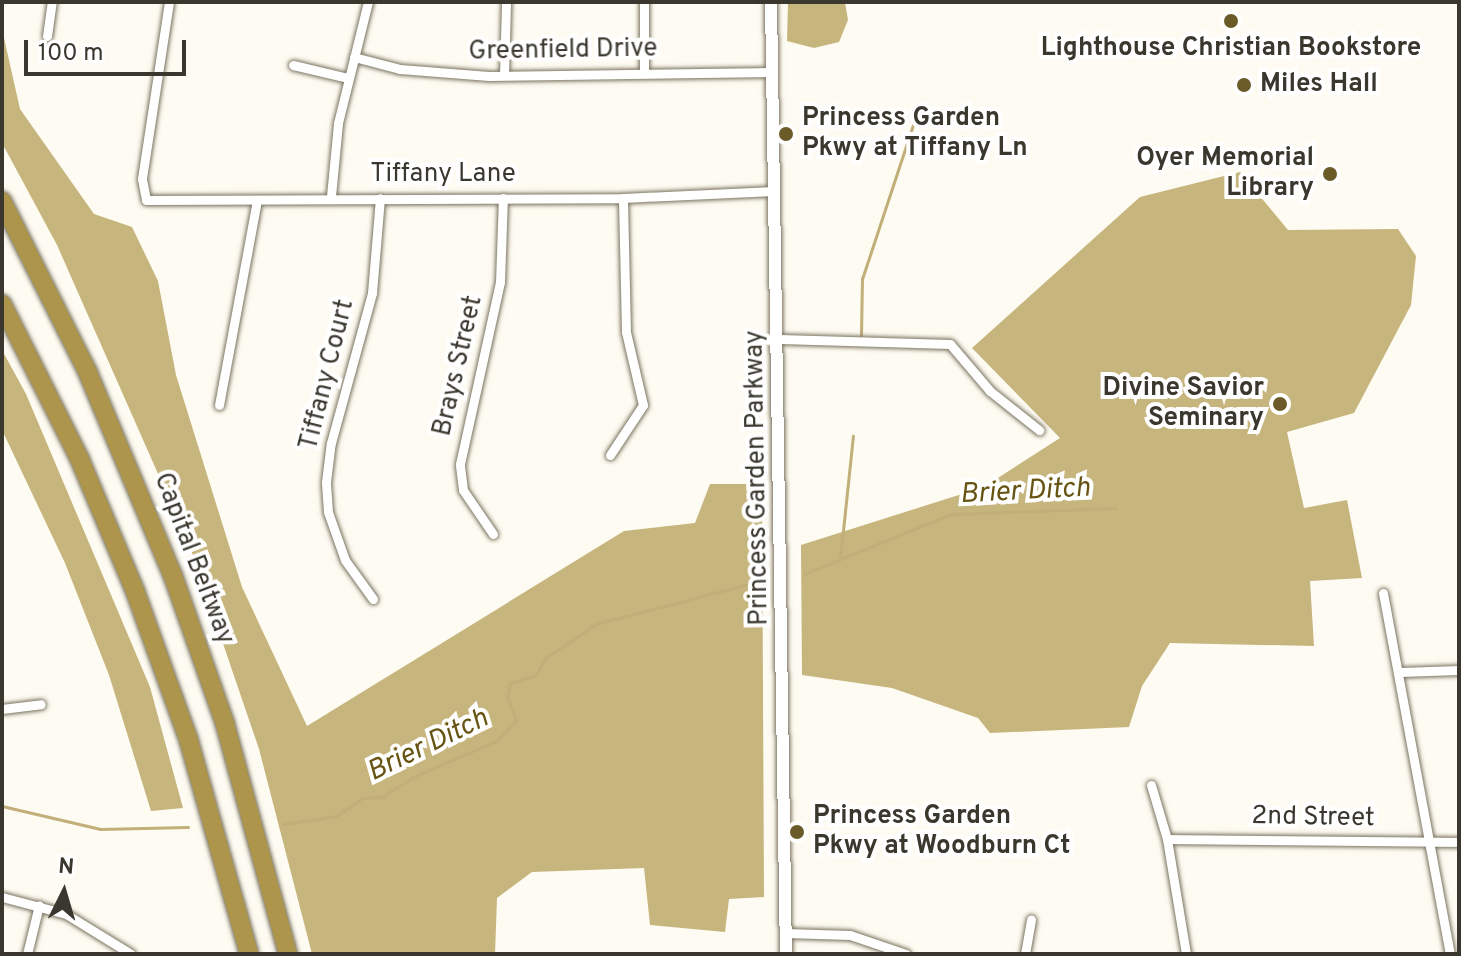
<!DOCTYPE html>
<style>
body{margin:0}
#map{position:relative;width:1461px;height:956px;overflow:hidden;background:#fefbf2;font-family:Overpass,sans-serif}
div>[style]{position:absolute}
.forest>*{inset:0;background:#c7b57e}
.stream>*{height:3px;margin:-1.5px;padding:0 1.5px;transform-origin:1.5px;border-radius:1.5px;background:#c1ae78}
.roads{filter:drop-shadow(0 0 2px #7b745f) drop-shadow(0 0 2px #7b745f)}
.minor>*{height:9px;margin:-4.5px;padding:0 4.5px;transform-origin:4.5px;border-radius:4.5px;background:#fff}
.tertiary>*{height:12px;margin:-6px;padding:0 6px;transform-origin:6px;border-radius:6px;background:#fff}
.motorway>*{height:18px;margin:-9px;padding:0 9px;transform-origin:9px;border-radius:9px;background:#ad954c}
.dots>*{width:22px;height:22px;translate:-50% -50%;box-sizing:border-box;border:4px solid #fff;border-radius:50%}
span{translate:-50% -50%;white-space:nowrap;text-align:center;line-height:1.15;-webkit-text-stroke:8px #fff;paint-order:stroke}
.poi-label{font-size:26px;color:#3a372e;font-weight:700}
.left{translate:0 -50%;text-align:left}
.right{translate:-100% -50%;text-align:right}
.street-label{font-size:26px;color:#3a372e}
.water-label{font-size:28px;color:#675413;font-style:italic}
.frame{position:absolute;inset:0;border:4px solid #3a372e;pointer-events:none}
.north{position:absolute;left:24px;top:852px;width:80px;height:80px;-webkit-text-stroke:6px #fff;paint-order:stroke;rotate:5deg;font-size:22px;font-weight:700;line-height:32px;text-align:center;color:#3a372e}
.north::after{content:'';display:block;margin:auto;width:28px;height:36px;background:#3a372e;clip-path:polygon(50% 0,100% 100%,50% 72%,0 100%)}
.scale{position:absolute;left:24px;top:40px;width:162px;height:36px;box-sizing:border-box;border:4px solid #3a372e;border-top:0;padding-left:10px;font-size:24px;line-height:28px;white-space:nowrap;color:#3a372e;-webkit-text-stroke:6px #fff;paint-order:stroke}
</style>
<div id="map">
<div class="forest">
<div style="clip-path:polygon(788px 2px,845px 2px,848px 20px,839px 42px,814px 48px,787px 41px)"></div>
<div style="clip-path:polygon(2px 29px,20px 109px,94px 214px,132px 227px,158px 281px,176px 375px,242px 587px,307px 726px,624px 531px,695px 523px,710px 484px,762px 484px,764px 897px,729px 899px,725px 932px,650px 925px,644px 868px,532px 872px,497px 898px,495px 954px,312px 954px,259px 749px,189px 544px,57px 245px,2px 143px)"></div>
<div style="clip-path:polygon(1240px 172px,1288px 230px,1398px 229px,1416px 256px,1411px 305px,1354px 413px,1287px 432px,1304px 508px,1347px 500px,1362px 578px,1310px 581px,1314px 646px,1170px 643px,1142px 686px,1129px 727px,990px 733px,978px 718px,892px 688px,802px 675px,801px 545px,984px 487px,1060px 438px,972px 348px,1140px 197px)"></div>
<div style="clip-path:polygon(2px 350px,26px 394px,150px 687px,183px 808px,151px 811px,109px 675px,65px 563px,2px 430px)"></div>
</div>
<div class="stream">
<div style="left:861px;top:335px;width:56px;rotate:-89deg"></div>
<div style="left:862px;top:279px;width:169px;rotate:-71.7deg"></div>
<div style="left:840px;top:559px;width:124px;rotate:-84deg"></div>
<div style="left:804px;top:574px;width:159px;rotate:-22.2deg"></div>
<div style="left:951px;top:514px;width:165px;rotate:-2.1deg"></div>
<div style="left:2px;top:806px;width:101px;rotate:13.2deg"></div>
<div style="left:100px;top:829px;width:88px;rotate:-1.3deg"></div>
<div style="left:284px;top:824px;width:53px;rotate:-8.7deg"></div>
<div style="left:336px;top:816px;width:32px;rotate:-34deg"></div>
<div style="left:363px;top:798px;width:19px;rotate:-3deg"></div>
<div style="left:382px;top:797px;width:35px;rotate:-33deg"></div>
<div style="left:411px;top:778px;width:93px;rotate:-23.5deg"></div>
<div style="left:496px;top:741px;width:29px;rotate:-46deg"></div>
<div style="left:516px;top:720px;width:25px;rotate:-111deg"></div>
<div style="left:507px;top:697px;width:14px;rotate:-78deg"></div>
<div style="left:510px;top:683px;width:27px;rotate:-17deg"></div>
<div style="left:536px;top:675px;width:19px;rotate:-62deg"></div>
<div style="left:545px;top:658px;width:61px;rotate:-33.7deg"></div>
<div style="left:596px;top:624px;width:170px;rotate:-14.7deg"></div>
</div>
<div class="roads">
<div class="minor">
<div style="left:169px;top:2px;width:179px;rotate:98.7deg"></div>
<div style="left:142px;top:179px;width:21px;rotate:79deg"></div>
<div style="left:146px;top:200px;width:477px;rotate:-0.2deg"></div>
<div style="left:623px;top:198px;width:151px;rotate:-2.7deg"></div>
<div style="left:644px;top:2px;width:69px;rotate:90deg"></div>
<div style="left:47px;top:36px;width:34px;rotate:-82deg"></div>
<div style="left:354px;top:57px;width:48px;rotate:14.6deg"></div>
<div style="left:400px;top:69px;width:89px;rotate:4.5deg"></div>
<div style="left:489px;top:76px;width:284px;rotate:-0.8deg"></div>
<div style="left:293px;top:65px;width:57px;rotate:13.3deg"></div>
<div style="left:504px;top:75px;width:73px;rotate:-88.4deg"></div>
<div style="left:331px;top:196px;width:73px;rotate:-84.5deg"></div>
<div style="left:338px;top:123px;width:125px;rotate:-76.1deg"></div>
<div style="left:780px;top:339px;width:170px;rotate:1.7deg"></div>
<div style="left:950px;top:344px;width:62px;rotate:49.6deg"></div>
<div style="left:990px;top:391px;width:63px;rotate:38.5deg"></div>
<div style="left:219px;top:405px;width:208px;rotate:-79.5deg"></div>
<div style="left:610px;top:455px;width:60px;rotate:-56.6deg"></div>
<div style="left:643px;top:405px;width:75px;rotate:-103.1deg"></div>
<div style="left:626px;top:332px;width:134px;rotate:-91.3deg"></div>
<div style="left:493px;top:534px;width:53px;rotate:-124.3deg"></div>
<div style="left:463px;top:490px;width:26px;rotate:-97deg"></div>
<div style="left:460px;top:464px;width:186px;rotate:-77.6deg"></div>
<div style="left:500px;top:282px;width:84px;rotate:-88deg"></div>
<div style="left:1383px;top:593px;width:367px;rotate:79.5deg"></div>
<div style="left:373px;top:599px;width:48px;rotate:-125.7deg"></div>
<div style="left:345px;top:560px;width:51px;rotate:-109.5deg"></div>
<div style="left:328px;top:512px;width:30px;rotate:-94deg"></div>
<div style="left:326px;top:482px;width:39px;rotate:-83deg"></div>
<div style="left:331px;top:443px;width:156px;rotate:-74.7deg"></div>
<div style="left:372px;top:293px;width:95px;rotate:-85.2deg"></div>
<div style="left:1400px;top:672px;width:59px;rotate:-1.9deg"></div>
<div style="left:2px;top:709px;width:39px;rotate:-7deg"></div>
<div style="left:1151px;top:785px;width:56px;rotate:73.5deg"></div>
<div style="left:1167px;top:839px;width:117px;rotate:80.6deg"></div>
<div style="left:1167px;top:839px;width:292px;rotate:0.6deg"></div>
<div style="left:2px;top:897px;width:66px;rotate:14.9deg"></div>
<div style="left:66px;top:914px;width:76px;rotate:31.6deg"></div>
<div style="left:786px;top:933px;width:64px;rotate:1.8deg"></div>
<div style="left:850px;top:935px;width:59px;rotate:18.7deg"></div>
<div style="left:27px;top:954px;width:50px;rotate:-76.2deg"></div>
<div style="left:1025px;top:954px;width:35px;rotate:-80deg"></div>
</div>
<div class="tertiary">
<div style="left:771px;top:2px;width:952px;rotate:89.1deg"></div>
</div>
<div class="motorway">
<div style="left:2px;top:201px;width:192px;rotate:63.4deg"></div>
<div style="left:88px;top:373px;width:220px;rotate:67.3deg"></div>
<div style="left:173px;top:576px;width:157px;rotate:70.6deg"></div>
<div style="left:225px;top:724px;width:238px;rotate:74.7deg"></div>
<div style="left:2px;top:304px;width:174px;rotate:63.4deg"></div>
<div style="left:80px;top:460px;width:142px;rotate:67.2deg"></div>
<div style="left:135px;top:591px;width:156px;rotate:70.2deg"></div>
<div style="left:188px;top:738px;width:224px;rotate:74.2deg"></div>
</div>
</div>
<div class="dots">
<div style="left:1231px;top:21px;background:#6b5b28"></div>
<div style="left:1244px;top:85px;background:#6b5b28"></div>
<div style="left:786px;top:134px;background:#6b5b28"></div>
<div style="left:1330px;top:174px;background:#6b5b28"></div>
<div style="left:1280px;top:404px;background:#6b5b28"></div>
<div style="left:797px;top:832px;background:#6b5b28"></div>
</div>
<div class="poi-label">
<span style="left:1231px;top:49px">Lighthouse Christian Bookstore</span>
<span class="left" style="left:1260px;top:85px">Miles Hall</span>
<span class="left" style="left:802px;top:134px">Princess Garden<br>Pkwy at Tiffany Ln</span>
<span class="right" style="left:1314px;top:174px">Oyer Memorial<br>Library</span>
<span class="right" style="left:1264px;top:404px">Divine Savior<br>Seminary</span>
<span class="left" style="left:813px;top:832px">Princess Garden<br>Pkwy at Woodburn Ct</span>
</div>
<div class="street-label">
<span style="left:563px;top:51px;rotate:-1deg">Greenfield Drive</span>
<span style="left:443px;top:175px">Tiffany Lane</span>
<span style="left:459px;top:366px;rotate:-77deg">Brays Street</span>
<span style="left:328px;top:375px;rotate:-76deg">Tiffany Court</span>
<span style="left:758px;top:478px;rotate:-91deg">Princess Garden Parkway</span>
<span style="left:193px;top:559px;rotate:69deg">Capital Beltway</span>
<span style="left:1313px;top:818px;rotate:1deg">2nd Street</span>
</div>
<div class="water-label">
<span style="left:1025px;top:492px;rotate:-3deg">Brier Ditch</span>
<span style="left:428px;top:746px;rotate:-26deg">Brier Ditch</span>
</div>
<div class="frame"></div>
<div class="north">N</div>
<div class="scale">100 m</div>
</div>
